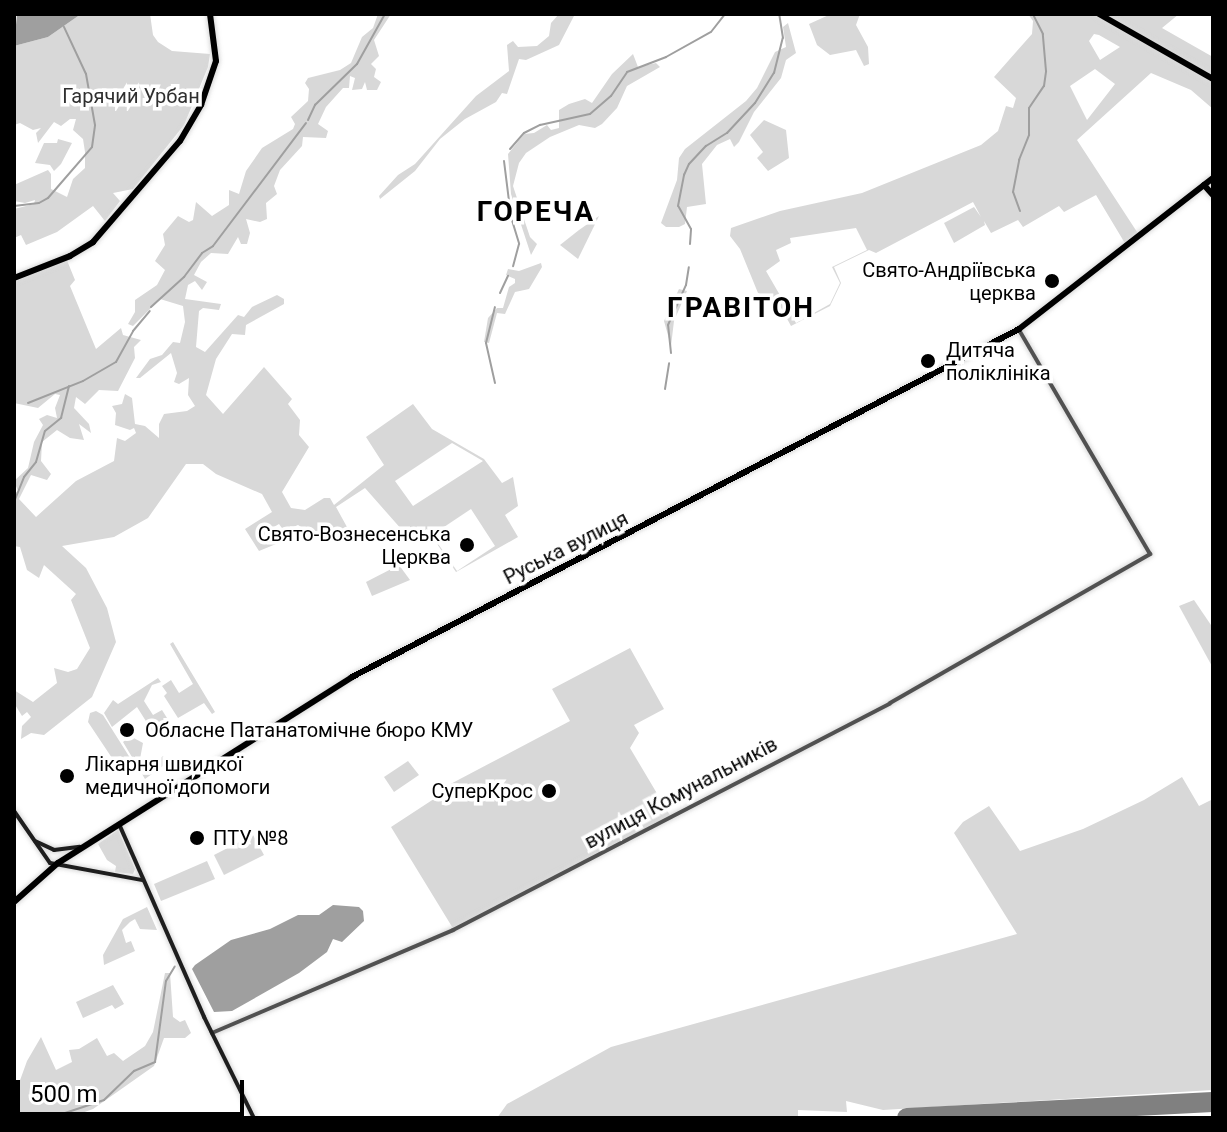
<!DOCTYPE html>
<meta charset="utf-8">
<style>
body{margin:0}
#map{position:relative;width:1227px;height:1132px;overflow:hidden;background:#fff;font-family:Roboto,sans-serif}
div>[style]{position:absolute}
.green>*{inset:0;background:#d8d8d8}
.water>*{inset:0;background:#9f9f9f}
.stream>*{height:2px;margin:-1px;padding:0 1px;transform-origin:1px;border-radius:1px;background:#9f9f9f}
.taxiway>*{height:8px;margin:-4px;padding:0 4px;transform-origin:4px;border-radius:4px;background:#808080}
.runway>*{height:20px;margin:-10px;padding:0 10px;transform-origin:10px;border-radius:10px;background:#808080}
.roads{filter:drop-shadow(0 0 2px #dbdbdb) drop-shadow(0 0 2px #dbdbdb)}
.tertiary>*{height:4px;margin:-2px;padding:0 2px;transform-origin:2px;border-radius:2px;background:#515151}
.secondary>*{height:4px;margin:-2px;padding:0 2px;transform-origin:2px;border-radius:2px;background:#1e1e1e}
.primary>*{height:6px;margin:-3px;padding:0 3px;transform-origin:3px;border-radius:3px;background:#000}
.trunk>*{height:6px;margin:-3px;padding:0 3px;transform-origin:3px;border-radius:3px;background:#000}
.dots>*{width:22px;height:22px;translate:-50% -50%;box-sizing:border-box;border:4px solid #fff;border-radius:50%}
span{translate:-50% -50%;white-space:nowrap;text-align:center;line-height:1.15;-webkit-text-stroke:7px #fff;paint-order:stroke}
.park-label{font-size:20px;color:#2f2f2f}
.poi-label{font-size:20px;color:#000}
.right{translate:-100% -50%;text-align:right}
.left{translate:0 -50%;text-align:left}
.street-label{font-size:20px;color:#000}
.district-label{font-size:28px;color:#000;font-weight:700;letter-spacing:2px}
.frame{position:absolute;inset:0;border:16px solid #000;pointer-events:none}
.scale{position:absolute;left:16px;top:1080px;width:228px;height:36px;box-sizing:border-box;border:4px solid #000;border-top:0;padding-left:10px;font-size:24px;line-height:28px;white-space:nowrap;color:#000;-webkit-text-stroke:6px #fff;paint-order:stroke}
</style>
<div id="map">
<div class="green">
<div style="clip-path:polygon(81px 14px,150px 14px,153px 35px,158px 42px,172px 51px,210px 54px,208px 67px,184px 125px,133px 189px,113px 193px,120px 201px,105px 221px,93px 206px,57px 232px,26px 245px,21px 235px,14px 238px,14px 209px,34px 204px,35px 200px,25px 203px,14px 201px,14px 185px,48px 170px,51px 174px,51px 189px,67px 197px,73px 179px,85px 168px,85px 152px,83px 139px,73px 130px,76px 119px,70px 119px,61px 126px,54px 122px,38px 143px,36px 133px,41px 128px,33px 130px,20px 123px,14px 125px,14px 46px,48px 37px)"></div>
<div style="clip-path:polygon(evenodd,378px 14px,391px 14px,374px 40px,379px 56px,371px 64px,376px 69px,374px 77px,381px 82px,377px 90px,367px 90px,365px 82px,362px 89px,352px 90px,355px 78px,350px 76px,349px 88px,343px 88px,326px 107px,318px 124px,328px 131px,326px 138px,303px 137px,302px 146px,280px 170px,274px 186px,277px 194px,266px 203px,267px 219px,260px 222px,246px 219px,250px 233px,247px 244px,241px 244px,238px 237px,228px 254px,211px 253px,201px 262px,194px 275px,207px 282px,202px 290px,195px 281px,188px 285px,185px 299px,221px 304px,219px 310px,203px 308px,199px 311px,196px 347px,205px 352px,238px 315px,244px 317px,252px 307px,277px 295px,284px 299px,284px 304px,246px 325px,245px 335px,232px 334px,216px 359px,206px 395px,223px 414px,264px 367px,292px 399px,288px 404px,300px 420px,299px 435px,309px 447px,282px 492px,291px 508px,305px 510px,324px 498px,330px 498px,334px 505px,384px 465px,366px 437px,413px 404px,432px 429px,484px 459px,502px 483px,513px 477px,518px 506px,505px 515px,518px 537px,456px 572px,427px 529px,410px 539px,365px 488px,336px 507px,347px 527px,343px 534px,338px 537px,309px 532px,298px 525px,284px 531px,279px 524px,267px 531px,276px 544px,259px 551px,245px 529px,272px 512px,262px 494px,216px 474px,203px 464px,186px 464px,148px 518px,114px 537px,62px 546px,86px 568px,107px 608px,116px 642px,92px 697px,44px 735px,31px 733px,21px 739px,22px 726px,31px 717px,27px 712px,22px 716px,14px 703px,14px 690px,33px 702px,57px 683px,54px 668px,68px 672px,77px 669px,90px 648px,71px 600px,76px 594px,44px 565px,39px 578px,27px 570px,20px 547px,14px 546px,14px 494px,18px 491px,14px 481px,28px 468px,34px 442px,43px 425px,39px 419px,47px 415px,57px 418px,55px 408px,60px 395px,55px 394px,38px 408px,14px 403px,14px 282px,66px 258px,75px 280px,70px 286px,96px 349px,121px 328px,123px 335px,141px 340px,134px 347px,135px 358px,118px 391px,99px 390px,85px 404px,76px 397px,74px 408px,89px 424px,91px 433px,79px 424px,84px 440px,70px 438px,57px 430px,42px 442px,41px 461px,51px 474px,47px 480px,31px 475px,19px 499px,36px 517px,76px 481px,114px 461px,117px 438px,125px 441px,136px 433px,134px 428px,130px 430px,115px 425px,116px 413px,112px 406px,122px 404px,125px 394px,132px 398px,135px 424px,145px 426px,159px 438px,159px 424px,164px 414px,187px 411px,195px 406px,188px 395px,189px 378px,179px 384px,174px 382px,177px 373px,171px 353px,140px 378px,136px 378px,150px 359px,162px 355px,173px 342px,180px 343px,185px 322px,183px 306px,160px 299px,133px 326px,128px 324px,135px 312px,135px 300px,157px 285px,165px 270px,155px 261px,165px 245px,163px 234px,178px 216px,189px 222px,193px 220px,196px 202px,212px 216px,229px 205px,229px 190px,239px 194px,246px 171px,262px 148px,293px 129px,295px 124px,291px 117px,308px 101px,309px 89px,305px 83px,308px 78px,340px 70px,351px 63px,362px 37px,373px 28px,378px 14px,452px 443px,483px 461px,413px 506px,395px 481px,452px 443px,378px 14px,471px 509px,495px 546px,457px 571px,432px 535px,471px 509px)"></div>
<div style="clip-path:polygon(559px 14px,575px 14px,559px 45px,526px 60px,519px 59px,507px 94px,502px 93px,496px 102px,465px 119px,440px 139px,415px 171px,380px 199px,379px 196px,398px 175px,415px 164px,476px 96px,509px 71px,507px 45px,513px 41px,518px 47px,537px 46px,549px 36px,551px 23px)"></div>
<div style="clip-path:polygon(831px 14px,860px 14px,856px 25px,868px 47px,869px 64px,864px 66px,856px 50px,830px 55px,817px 45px,809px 24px)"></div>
<div style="clip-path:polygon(evenodd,1028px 14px,1179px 14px,1162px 28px,1213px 57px,1213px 109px,1191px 90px,1151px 73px,1077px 140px,1139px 235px,1126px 245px,1096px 195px,1064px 212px,1059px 206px,1023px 227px,1018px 220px,991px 233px,984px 221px,985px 225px,954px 243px,944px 223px,974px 207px,981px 217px,973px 202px,876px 253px,869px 250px,834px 267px,841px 283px,830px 306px,791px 326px,778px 302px,758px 293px,740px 249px,730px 236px,731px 228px,780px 211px,862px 193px,981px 145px,998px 131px,1006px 106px,1013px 108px,1016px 98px,994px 77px,1032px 34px,1033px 21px,1028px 14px,1094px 34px,1099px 35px,1120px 47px,1100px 60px,1089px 41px,1094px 34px,1028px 14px,1095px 69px,1115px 84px,1087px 120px,1070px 86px,1095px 69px,1028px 14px,856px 228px,867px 250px,832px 267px,840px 283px,830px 304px,796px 323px,766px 271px,780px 261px,776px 250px,791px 243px,790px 238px,856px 228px)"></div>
<div style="clip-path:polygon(788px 23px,796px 53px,786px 60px,781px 78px,754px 112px,739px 142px,734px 147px,730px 139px,717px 145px,702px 164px,706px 204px,687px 207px,685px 224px,679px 227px,666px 227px,661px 223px,677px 180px,679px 158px,685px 149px,746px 101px,757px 88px,775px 52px,786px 47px,783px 27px)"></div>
<div style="clip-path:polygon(633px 54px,638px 67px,656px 63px,660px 67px,627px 86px,617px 108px,602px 124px,595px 128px,579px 125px,550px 137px,526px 153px,519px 163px,513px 186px,530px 237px,537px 244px,531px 255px,511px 194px,508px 154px,524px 134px,534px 133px,547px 125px,551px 130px,559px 128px,559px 110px,569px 104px,585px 99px,592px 103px,612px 74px)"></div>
<div style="clip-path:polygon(764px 120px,786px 130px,789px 158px,768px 171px,757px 158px,763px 152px,750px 135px)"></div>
<div style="clip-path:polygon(58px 139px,72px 143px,61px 164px,54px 171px,50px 165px,35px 163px,44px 143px,57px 143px)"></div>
<div style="clip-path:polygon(599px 216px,578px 259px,560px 245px,579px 230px)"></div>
<div style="clip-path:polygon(541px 263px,542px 267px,529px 289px,515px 292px,505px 314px,497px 313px,489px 343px,484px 342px,488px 318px,497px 308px,503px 308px,509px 287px,515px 283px,515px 279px,506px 275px,508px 269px,519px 271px)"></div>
<div style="clip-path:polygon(679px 289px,687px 291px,674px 321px,671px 346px,664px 321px)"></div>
<div style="clip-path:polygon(399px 565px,410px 580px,372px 596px,366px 582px)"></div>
<div style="clip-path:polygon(1194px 600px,1213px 628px,1213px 668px,1179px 606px)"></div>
<div style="clip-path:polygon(173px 642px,215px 712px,212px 714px,204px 703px,178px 718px,164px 696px,167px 693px,162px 686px,171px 680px,179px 693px,193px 684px,170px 644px)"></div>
<div style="clip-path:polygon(630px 648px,664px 709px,634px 725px,639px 733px,630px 748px,671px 817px,454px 930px,391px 827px,443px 793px,441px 789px,570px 721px,552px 689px)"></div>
<div style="clip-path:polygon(158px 678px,161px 682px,152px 685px,144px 701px,153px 715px,162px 710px,172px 726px,156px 737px,137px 707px,112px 727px,104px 713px,113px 700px,118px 704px)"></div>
<div style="clip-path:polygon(96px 711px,103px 715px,132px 761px,119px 770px,103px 765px,112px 758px,88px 722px,90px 713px)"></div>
<div style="clip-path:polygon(130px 736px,143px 743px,140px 759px,148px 772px,157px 767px,155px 762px,163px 756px,167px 763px,145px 779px,123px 742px)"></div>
<div style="clip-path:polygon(408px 761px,419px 775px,394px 792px,384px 777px)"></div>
<div style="clip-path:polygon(1182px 777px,1199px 806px,1213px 799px,1213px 1090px,883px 1110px,846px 1101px,847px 1112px,798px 1110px,798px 1117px,785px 1118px,497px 1118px,507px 1104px,611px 1047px,1017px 934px,954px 833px,963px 822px,989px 806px,1020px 851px,1083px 829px,1144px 800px)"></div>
<div style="clip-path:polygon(118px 830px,135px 869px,133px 874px,115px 872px,116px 866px,107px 860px,98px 844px)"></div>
<div style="clip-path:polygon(253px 835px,264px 855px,224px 875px,214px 855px)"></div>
<div style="clip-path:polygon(207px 861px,215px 879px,161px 901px,154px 884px)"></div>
<div style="clip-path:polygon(147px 907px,157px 930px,140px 929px,135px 919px,130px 922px,122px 930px,126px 943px,131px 941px,135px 951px,104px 965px,103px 955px,123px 919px)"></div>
<div style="clip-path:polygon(165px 973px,170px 973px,173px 1017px,180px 1022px,185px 1020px,191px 1033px,185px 1038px,164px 1038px,154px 1066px,93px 1109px,68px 1118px,14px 1118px,14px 1097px,27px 1061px,41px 1037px,56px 1070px,72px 1062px,69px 1050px,79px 1049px,97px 1038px,107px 1056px,114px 1053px,123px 1061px,145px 1046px,153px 1032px)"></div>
<div style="clip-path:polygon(113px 985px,124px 1004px,115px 1009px,112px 1005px,83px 1018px,76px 1002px)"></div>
</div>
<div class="water">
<div style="clip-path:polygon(17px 14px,81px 14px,48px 37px,14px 46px)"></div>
<div style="clip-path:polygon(333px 905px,359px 907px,363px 911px,364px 921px,342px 942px,333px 939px,327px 952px,299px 973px,232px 1011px,214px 1012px,192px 969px,195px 965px,231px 940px,270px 929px,298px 915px,319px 915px)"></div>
</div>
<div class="stream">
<div style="left:308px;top:120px;width:17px;rotate:-65deg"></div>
<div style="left:315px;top:105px;width:59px;rotate:-44.3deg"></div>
<div style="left:357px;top:64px;width:57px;rotate:-60.8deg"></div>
<div style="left:510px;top:149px;width:21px;rotate:-49deg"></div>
<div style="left:524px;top:133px;width:18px;rotate:-27deg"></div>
<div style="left:540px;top:125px;width:51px;rotate:-12.4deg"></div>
<div style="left:590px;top:114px;width:28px;rotate:-41deg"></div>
<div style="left:611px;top:96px;width:29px;rotate:-56deg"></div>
<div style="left:627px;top:72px;width:42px;rotate:-21deg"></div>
<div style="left:666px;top:57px;width:51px;rotate:-29.1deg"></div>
<div style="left:711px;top:32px;width:23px;rotate:-52deg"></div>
<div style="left:504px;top:161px;width:56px;rotate:82.9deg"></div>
<div style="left:511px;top:217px;width:28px;rotate:73deg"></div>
<div style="left:519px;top:244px;width:23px;rotate:105deg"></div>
<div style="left:14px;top:206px;width:25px;rotate:-7deg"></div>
<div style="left:39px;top:203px;width:10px;rotate:-29deg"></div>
<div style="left:48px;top:198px;width:67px;rotate:-49.2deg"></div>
<div style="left:92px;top:147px;width:22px;rotate:-82deg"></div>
<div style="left:95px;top:125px;width:52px;rotate:-100deg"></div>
<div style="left:86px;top:74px;width:52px;rotate:-115.1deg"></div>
<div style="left:1020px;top:211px;width:20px;rotate:-110deg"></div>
<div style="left:1013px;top:192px;width:33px;rotate:-79deg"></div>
<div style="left:1019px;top:160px;width:27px;rotate:-68deg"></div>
<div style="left:1029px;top:135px;width:27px;rotate:-90deg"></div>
<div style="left:1029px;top:108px;width:27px;rotate:-56deg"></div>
<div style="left:1044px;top:86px;width:15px;rotate:-82deg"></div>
<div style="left:1046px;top:71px;width:37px;rotate:-95deg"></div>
<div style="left:1043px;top:34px;width:22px;rotate:-117deg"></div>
<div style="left:690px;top:244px;width:15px;rotate:-86deg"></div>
<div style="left:691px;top:229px;width:26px;rotate:-119deg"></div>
<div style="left:678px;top:206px;width:32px;rotate:-79deg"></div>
<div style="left:684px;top:175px;width:12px;rotate:-66deg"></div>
<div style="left:689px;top:164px;width:25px;rotate:-47deg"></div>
<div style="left:706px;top:146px;width:25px;rotate:-32deg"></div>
<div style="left:727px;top:133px;width:41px;rotate:-47deg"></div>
<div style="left:755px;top:103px;width:36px;rotate:-58deg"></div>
<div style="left:774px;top:73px;width:36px;rotate:-76deg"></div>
<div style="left:783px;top:38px;width:24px;rotate:-99deg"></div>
<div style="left:500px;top:293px;width:19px;rotate:-65deg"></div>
<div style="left:151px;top:307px;width:45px;rotate:-42.3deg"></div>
<div style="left:184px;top:277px;width:30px;rotate:-53deg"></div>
<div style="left:202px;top:253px;width:13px;rotate:-32deg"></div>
<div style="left:213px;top:246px;width:154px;rotate:-52.9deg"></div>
<div style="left:671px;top:353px;width:28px;rotate:-96deg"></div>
<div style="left:668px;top:325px;width:44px;rotate:-65.8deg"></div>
<div style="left:686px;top:285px;width:18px;rotate:-81deg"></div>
<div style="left:495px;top:383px;width:41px;rotate:-102.7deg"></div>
<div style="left:486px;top:343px;width:37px;rotate:-76deg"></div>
<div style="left:665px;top:389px;width:26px;rotate:-81deg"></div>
<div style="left:28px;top:403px;width:59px;rotate:-21.8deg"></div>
<div style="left:83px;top:381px;width:38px;rotate:-30deg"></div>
<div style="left:116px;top:362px;width:35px;rotate:-61deg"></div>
<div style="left:133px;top:331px;width:26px;rotate:-50deg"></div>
<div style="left:14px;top:502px;width:27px;rotate:-68deg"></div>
<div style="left:24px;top:477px;width:19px;rotate:-51deg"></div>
<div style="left:36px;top:462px;width:32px;rotate:-74deg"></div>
<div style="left:45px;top:431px;width:21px;rotate:-39deg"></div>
<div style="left:61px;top:418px;width:33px;rotate:-76deg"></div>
<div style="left:50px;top:1118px;width:57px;rotate:-18.4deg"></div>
<div style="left:104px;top:1100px;width:42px;rotate:-44deg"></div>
<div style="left:134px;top:1071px;width:23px;rotate:-23deg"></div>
<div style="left:155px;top:1062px;width:82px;rotate:-82.3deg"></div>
<div style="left:166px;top:981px;width:17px;rotate:-59deg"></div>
</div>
<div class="taxiway">
<div style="left:1068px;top:1110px;width:8px;rotate:76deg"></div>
</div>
<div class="runway">
<div style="left:907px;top:1118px;width:306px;rotate:-3deg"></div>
</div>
<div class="roads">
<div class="tertiary">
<div style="left:212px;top:1033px;width:262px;rotate:-23.1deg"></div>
<div style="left:453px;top:930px;width:492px;rotate:-27.4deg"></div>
<div style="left:890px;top:703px;width:300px;rotate:-29.8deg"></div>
<div style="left:1150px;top:554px;width:259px;rotate:-120.3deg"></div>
</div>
<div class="secondary">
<div style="left:14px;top:811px;width:63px;rotate:55.3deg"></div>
<div style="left:50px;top:863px;width:94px;rotate:10.5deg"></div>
<div style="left:119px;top:824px;width:211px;rotate:66.2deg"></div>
<div style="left:204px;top:1017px;width:113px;rotate:63.7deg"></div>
<div style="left:35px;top:841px;width:21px;rotate:25deg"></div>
<div style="left:54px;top:850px;width:26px;rotate:-7deg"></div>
</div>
<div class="primary">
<div style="left:14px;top:278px;width:60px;rotate:-21.4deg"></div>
<div style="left:70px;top:256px;width:27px;rotate:-31deg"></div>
<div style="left:93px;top:242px;width:133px;rotate:-49.3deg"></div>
<div style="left:180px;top:141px;width:42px;rotate:-59.7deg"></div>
<div style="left:201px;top:105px;width:46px;rotate:-71.2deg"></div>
<div style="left:216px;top:61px;width:47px;rotate:-97.3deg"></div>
<div style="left:14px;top:902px;width:59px;rotate:-41.6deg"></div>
<div style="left:58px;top:863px;width:348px;rotate:-32.3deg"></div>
<div style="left:352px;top:677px;width:752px;rotate:-27.55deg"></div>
<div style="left:1019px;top:329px;width:246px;rotate:-37.9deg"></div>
</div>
<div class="trunk">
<div style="left:1099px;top:14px;width:131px;rotate:29.7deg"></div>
<div style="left:1204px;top:185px;width:13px;rotate:48deg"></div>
</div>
</div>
<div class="dots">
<div style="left:1052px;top:281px;background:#000"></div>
<div style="left:928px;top:361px;background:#000"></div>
<div style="left:467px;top:545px;background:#000"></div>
<div style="left:127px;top:730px;background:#000"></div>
<div style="left:67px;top:776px;background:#000"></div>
<div style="left:549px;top:791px;background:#000"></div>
<div style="left:197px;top:838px;background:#000"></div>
</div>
<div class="park-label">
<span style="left:131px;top:96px">Гарячий Урбан</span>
</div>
<div class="poi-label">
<span class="right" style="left:1036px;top:282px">Свято-Андріївська<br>церква</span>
<span class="left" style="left:946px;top:362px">Дитяча<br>поліклініка</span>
<span class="right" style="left:451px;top:546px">Свято-Вознесенська<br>Церква</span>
<span class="left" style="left:145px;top:730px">Обласне Патанатомічне бюро КМУ</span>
<span class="left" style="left:85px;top:776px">Лікарня швидкої<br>медичної допомоги</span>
<span class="right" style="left:533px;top:791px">СуперКрос</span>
<span class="left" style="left:213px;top:838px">ПТУ №8</span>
</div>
<div class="street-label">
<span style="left:566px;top:548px;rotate:-27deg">Руська вулиця</span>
<span style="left:681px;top:793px;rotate:-28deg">вулиця Комунальників</span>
</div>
<div class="district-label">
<span style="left:536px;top:212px">ГОРЕЧА</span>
<span style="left:741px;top:308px">ГРАВІТОН</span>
</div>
<div class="frame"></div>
<div class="scale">500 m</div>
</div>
